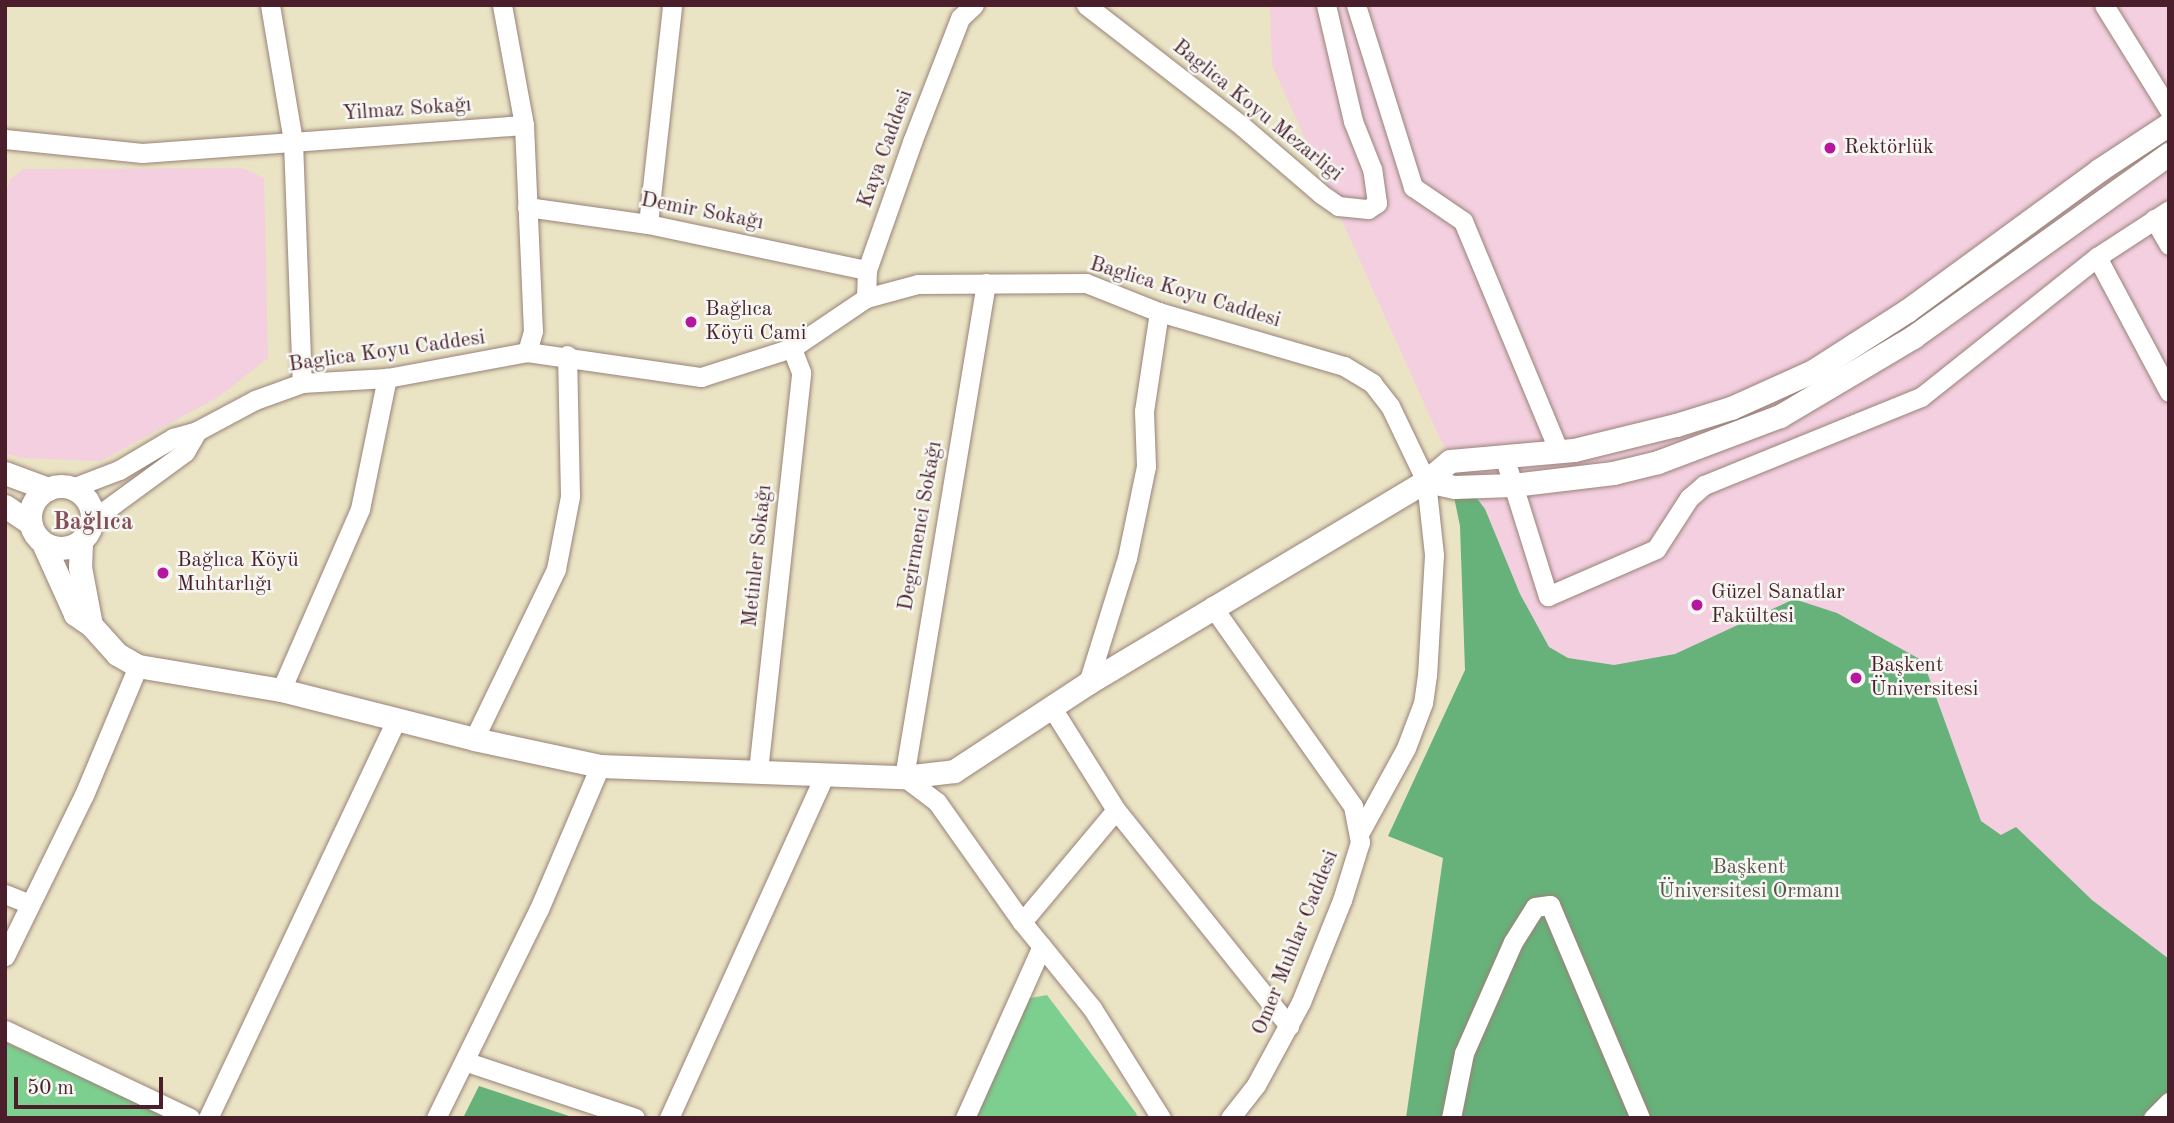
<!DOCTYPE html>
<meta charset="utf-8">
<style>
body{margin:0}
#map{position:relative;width:2174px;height:1123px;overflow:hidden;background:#eae4c5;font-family:"Old Standard TT",serif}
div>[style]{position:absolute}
.built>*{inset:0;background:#f3cfe0}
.green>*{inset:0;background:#7dcf90}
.forest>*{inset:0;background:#66b27a}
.roads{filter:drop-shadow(0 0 2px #9a8278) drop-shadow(0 0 2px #9a8278)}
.minor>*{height:19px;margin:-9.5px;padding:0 9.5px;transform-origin:9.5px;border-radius:9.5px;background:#fff}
.tertiary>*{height:23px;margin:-11.5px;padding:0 11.5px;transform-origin:11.5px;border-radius:11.5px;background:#fff}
.tertiary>.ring{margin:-11.5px;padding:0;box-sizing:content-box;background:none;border:23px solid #fff;border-radius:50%}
.dots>*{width:19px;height:19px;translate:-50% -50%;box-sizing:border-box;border:4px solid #f6f6f2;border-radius:50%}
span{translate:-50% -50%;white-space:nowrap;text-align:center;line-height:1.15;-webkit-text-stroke:5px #f6f6f2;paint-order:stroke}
.street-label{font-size:21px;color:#4a1f2b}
.poi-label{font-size:21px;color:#4a1f2b}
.left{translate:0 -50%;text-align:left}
.park-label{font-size:21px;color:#595449}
.quarter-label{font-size:24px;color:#835057;font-weight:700}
.frame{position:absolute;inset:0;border:7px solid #4a1f2b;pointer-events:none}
.scale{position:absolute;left:14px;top:1077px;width:149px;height:32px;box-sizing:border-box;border:4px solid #4a1f2b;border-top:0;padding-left:9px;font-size:21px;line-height:24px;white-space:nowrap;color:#4a1f2b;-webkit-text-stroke:5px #f6f6f2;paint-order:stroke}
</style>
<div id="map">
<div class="built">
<div style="clip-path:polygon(1270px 5px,2169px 5px,2169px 1118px,1633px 865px,1455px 492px,1450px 461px,1272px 65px)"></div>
<div style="clip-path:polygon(242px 168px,264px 178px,268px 358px,220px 396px,101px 461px,21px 458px,5px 453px,5px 197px,10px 179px,23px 169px)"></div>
</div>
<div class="green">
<div style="clip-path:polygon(1047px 995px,1136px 1113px,1138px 1118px,973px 1118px,1025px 999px)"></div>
<div style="clip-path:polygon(5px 1042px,172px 1118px,5px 1118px)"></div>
</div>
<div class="forest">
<div style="clip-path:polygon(1454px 497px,1476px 497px,1485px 509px,1520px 594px,1549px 647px,1568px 658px,1614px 665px,1675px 654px,1794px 599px,1837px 613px,1923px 661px,1981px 821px,2001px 835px,2016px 827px,2092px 900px,2169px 959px,2169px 1118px,1406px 1118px,1443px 858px,1388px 836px,1465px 670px,1460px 526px)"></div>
<div style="clip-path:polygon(479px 1086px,575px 1118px,463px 1118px)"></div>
</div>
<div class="roads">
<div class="minor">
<div style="left:270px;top:5px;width:138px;rotate:80.4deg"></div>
<div style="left:293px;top:141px;width:242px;rotate:87.9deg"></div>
<div style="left:502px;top:5px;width:122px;rotate:79.6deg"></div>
<div style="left:524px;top:125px;width:206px;rotate:87.5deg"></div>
<div style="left:533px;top:331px;width:22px;rotate:106deg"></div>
<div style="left:1086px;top:5px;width:197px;rotate:37.8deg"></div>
<div style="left:1242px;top:126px;width:104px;rotate:40.7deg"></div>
<div style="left:1321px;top:194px;width:21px;rotate:35deg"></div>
<div style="left:1338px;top:206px;width:30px;rotate:6deg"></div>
<div style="left:1368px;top:209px;width:11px;rotate:-34deg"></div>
<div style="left:1377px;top:203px;width:34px;rotate:-98deg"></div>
<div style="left:1372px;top:169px;width:52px;rotate:-111.6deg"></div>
<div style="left:1353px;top:121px;width:119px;rotate:-103.1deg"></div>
<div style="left:1356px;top:5px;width:191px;rotate:72.6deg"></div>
<div style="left:1413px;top:187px;width:60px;rotate:34.2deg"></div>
<div style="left:1463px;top:221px;width:250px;rotate:67.4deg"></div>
<div style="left:2104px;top:5px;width:123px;rotate:58.2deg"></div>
<div style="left:5px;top:139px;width:138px;rotate:5.8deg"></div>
<div style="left:142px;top:153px;width:383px;rotate:-4.2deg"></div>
<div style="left:527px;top:207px;width:122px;rotate:8deg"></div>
<div style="left:648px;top:224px;width:224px;rotate:11.9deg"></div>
<div style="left:2154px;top:219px;width:30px;rotate:60deg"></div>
<div style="left:648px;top:224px;width:220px;rotate:-83.7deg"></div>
<div style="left:2097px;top:257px;width:153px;rotate:61.9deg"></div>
<div style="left:986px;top:283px;width:501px;rotate:99.42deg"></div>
<div style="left:904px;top:777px;width:41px;rotate:37.1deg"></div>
<div style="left:937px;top:802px;width:147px;rotate:54.7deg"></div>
<div style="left:1022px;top:922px;width:111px;rotate:50.9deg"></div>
<div style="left:1092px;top:1008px;width:130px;rotate:57.9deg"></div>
<div style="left:866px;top:298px;width:28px;rotate:-88deg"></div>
<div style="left:867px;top:270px;width:136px;rotate:-70.6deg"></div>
<div style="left:912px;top:142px;width:133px;rotate:-68.8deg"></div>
<div style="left:960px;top:18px;width:19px;rotate:-43deg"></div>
<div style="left:1504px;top:456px;width:147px;rotate:72.6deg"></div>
<div style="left:1548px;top:596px;width:118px;rotate:-23.5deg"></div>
<div style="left:1656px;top:549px;width:61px;rotate:-57.1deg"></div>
<div style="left:1689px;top:498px;width:20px;rotate:-41deg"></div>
<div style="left:1704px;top:485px;width:234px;rotate:-22.1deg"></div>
<div style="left:1921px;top:397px;width:225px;rotate:-38.5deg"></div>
<div style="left:2097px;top:257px;width:86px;rotate:-33.1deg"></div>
<div style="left:72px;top:488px;width:50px;rotate:-21deg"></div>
<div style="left:119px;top:470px;width:63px;rotate:-30.7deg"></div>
<div style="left:173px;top:438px;width:25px;rotate:-16deg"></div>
<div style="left:197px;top:431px;width:66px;rotate:-28.1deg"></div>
<div style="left:255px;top:400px;width:50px;rotate:-19.9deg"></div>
<div style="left:302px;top:383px;width:85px;rotate:-3.4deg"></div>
<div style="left:387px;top:378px;width:142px;rotate:-10.5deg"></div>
<div style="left:527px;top:352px;width:176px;rotate:8.2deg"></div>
<div style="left:701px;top:377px;width:96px;rotate:-17.7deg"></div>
<div style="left:792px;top:348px;width:89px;rotate:-34deg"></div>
<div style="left:866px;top:298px;width:54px;rotate:-15.1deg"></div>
<div style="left:918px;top:284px;width:168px;rotate:-0.3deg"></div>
<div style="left:1086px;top:283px;width:79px;rotate:21.7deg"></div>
<div style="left:1159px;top:312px;width:193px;rotate:16.3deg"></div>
<div style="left:1344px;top:366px;width:33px;rotate:31deg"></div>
<div style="left:1372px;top:383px;width:29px;rotate:52deg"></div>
<div style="left:1390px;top:406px;width:83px;rotate:64.4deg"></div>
<div style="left:1426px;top:481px;width:74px;rotate:83.8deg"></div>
<div style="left:1434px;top:555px;width:120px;rotate:93.3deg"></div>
<div style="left:1427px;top:675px;width:28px;rotate:98deg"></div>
<div style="left:1423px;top:703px;width:48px;rotate:110.7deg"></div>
<div style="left:1406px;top:748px;width:96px;rotate:118.7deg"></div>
<div style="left:92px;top:520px;width:115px;rotate:-36.2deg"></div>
<div style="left:185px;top:452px;width:24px;rotate:-60deg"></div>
<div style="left:1212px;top:606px;width:245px;rotate:54.8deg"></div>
<div style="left:1353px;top:806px;width:37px;rotate:79deg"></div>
<div style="left:1360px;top:842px;width:61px;rotate:107.2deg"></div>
<div style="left:1342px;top:900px;width:110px;rotate:111.9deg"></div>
<div style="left:1301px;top:1002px;width:94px;rotate:118.5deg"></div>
<div style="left:1256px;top:1085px;width:42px;rotate:128.2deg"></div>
<div style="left:1088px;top:683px;width:131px;rotate:-72.7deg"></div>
<div style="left:1127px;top:558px;width:94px;rotate:-78.3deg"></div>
<div style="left:1146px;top:466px;width:55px;rotate:-92.1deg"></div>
<div style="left:1144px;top:411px;width:100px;rotate:-81.4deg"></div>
<div style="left:281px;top:690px;width:197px;rotate:-66.4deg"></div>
<div style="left:360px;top:509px;width:134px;rotate:-78.4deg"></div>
<div style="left:474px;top:739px;width:189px;rotate:-64.2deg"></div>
<div style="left:556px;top:569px;width:74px;rotate:-79.1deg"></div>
<div style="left:570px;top:496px;width:141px;rotate:-91.2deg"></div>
<div style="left:758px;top:771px;width:401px;rotate:-83.8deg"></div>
<div style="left:801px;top:372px;width:26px;rotate:-111deg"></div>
<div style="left:1116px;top:810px;width:277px;rotate:51.3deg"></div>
<div style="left:5px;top:894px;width:27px;rotate:22deg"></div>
<div style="left:1022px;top:922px;width:146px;rotate:-50deg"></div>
<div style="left:1116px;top:810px;width:120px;rotate:-122.1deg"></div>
<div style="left:5px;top:956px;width:179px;rotate:-63.9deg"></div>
<div style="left:84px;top:795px;width:140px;rotate:-67.3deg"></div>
<div style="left:5px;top:1030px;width:205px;rotate:25.4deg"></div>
<div style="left:467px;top:1062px;width:177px;rotate:18.4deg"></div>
<div style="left:208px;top:1118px;width:440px;rotate:-64.7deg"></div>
<div style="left:436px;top:1118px;width:233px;rotate:-63.8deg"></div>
<div style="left:539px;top:909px;width:155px;rotate:-66.9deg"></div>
<div style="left:669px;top:1118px;width:378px;rotate:-65.6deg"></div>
<div style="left:965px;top:1118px;width:188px;rotate:-65.9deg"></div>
<div style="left:1451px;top:1118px;width:66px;rotate:-78.7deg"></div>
<div style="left:1464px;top:1053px;width:121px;rotate:-66.2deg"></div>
<div style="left:1513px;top:942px;width:41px;rotate:-57.8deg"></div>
<div style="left:1535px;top:907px;width:15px;rotate:-8deg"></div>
<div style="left:1550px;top:905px;width:231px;rotate:67.1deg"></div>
<div style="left:2153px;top:1118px;width:23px;rotate:-45deg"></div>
</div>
<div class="tertiary">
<div style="left:5px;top:473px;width:46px;rotate:20.4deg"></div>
<div style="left:1426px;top:481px;width:29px;rotate:12deg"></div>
<div style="left:1454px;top:487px;width:59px;rotate:-1.9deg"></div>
<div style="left:1513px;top:485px;width:101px;rotate:-6.8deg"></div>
<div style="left:1613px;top:473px;width:46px;rotate:-13.7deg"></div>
<div style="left:1658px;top:462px;width:130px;rotate:-20.7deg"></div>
<div style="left:1780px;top:416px;width:155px;rotate:-30.7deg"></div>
<div style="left:1913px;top:337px;width:315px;rotate:-35.6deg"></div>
<div class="ring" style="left:30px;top:486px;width:39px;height:39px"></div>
<div style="left:5px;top:506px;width:30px;rotate:34deg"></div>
<div style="left:81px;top:541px;width:26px;rotate:92deg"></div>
<div style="left:80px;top:567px;width:59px;rotate:79.3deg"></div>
<div style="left:43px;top:543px;width:78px;rotate:65.7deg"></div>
<div style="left:75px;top:614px;width:19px;rotate:35deg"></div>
<div style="left:91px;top:625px;width:39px;rotate:48deg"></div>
<div style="left:117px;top:654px;width:24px;rotate:30deg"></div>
<div style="left:138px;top:666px;width:145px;rotate:9.5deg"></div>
<div style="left:281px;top:690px;width:199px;rotate:14.2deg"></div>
<div style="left:474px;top:739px;width:129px;rotate:12.1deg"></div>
<div style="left:600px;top:766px;width:304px;rotate:2.1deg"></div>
<div style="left:904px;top:777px;width:50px;rotate:-6.8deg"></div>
<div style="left:954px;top:771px;width:160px;rotate:-33.3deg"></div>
<div style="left:1088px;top:683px;width:394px;rotate:-30.9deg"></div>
<div style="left:1426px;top:481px;width:31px;rotate:-40deg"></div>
<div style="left:1450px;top:461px;width:124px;rotate:-5.1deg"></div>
<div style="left:1574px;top:450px;width:105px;rotate:-13.8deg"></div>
<div style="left:1676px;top:425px;width:58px;rotate:-17.2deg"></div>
<div style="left:1731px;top:408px;width:90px;rotate:-24.3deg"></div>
<div style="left:1813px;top:371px;width:113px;rotate:-32.7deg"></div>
<div style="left:1908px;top:310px;width:237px;rotate:-36.2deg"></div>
<div style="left:2099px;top:170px;width:84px;rotate:-33.3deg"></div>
</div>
</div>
<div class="dots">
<div style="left:1830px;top:148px;background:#b5179e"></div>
<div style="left:691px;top:322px;background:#b5179e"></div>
<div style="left:163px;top:573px;background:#b5179e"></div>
<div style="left:1697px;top:605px;background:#b5179e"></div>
<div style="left:1856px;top:678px;background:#b5179e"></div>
</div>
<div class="street-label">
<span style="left:407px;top:110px;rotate:-4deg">Yilmaz Sokağı</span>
<span style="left:1257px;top:111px;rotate:39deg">Baglica Koyu Mezarligi</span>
<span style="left:886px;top:149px;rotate:-70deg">Kaya Caddesi</span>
<span style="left:702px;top:212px;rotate:11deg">Demir Sokağı</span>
<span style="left:1185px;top:293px;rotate:17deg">Baglica Koyu Caddesi</span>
<span style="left:387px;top:352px;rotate:-8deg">Baglica Koyu Caddesi</span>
<span style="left:921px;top:526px;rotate:-80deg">Degirmenci Sokağı</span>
<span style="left:758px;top:556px;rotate:-84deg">Metinler Sokağı</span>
<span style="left:1296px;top:943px;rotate:-68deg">Omer Muhlar Caddesi</span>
</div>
<div class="poi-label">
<span class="left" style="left:1844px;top:148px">Rektörlük</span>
<span class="left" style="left:705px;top:322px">Bağlıca<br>Köyü Cami</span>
<span class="left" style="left:177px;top:573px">Bağlıca Köyü<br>Muhtarlığı</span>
<span class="left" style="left:1711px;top:605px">Güzel Sanatlar<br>Fakültesi</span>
<span class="left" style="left:1870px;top:678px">Başkent<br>Üniversitesi</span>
</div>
<div class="park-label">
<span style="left:1749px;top:880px">Başkent<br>Üniversitesi Ormanı</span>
</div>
<div class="quarter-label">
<span style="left:93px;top:524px">Bağlıca</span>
</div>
<div class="frame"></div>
<div class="scale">50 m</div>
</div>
